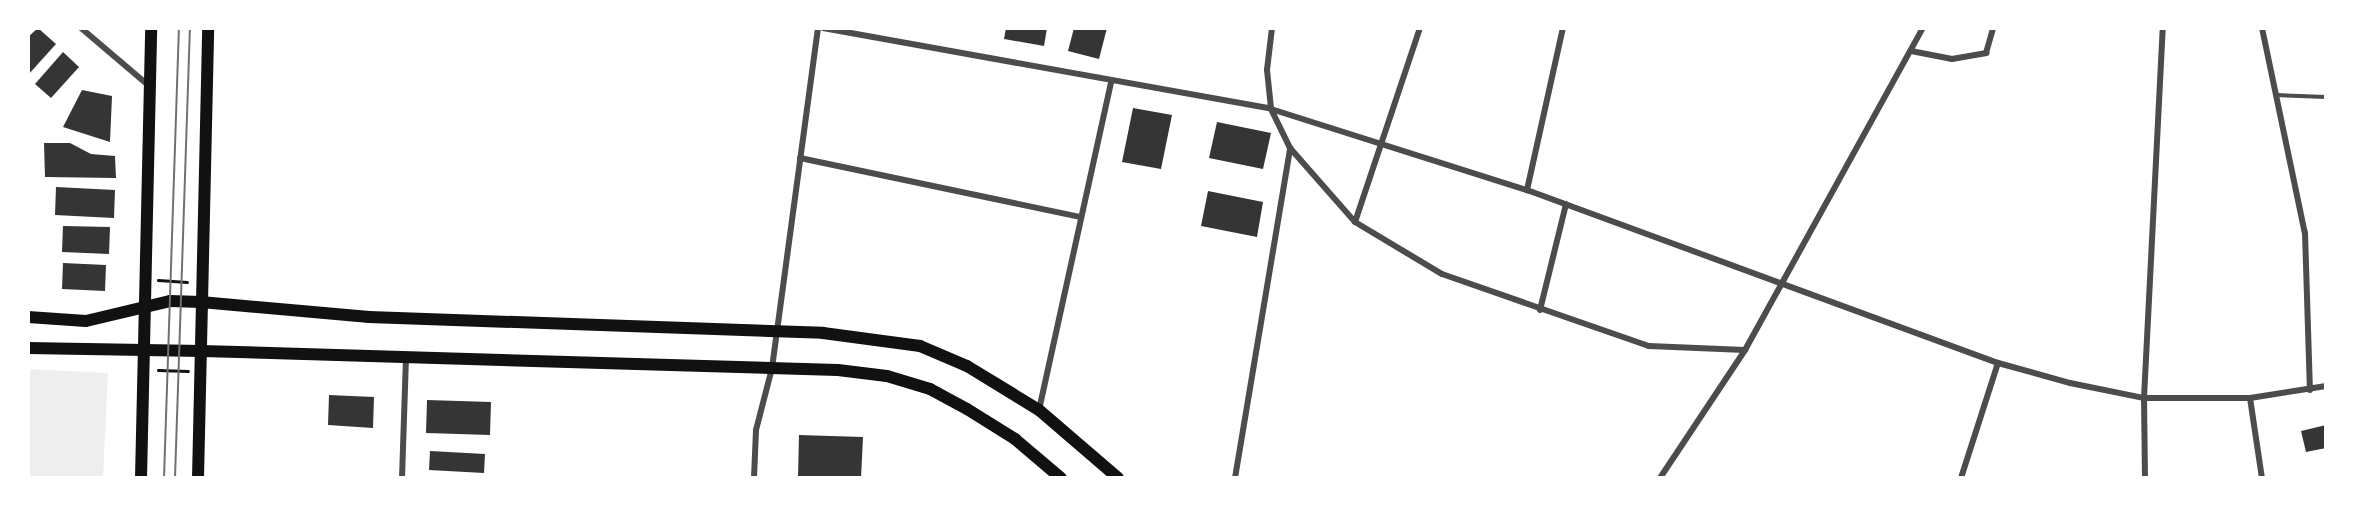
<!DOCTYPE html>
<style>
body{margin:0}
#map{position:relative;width:2354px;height:506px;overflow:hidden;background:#fff;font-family:"IBM Plex Serif",serif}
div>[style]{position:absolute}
.green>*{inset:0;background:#eee}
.building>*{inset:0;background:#353535}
.path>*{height:3px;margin:-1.5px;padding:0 1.5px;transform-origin:1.5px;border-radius:1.5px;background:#111}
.service>*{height:4px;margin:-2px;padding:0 2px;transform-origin:2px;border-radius:2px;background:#4c4c4c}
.minor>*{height:6px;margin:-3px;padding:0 3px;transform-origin:3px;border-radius:3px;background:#4c4c4c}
.secondary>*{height:12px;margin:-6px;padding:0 6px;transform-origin:6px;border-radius:6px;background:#111}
.primary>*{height:12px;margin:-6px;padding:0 6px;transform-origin:6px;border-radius:6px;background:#111}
.tram>*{height:1.5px;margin:-0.75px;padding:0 0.75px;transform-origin:0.75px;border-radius:0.75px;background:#707070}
span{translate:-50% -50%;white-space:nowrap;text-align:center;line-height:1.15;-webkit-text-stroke:6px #fff;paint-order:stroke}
.frame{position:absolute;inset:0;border:30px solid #fff;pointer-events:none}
</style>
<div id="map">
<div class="green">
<div style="clip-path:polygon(28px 369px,108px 373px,103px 477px,29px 476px)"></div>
</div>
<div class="building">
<div style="clip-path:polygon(38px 28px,56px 44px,28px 75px,28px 37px)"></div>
<div style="clip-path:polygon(1006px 28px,1047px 28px,1044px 46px,1004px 39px)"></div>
<div style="clip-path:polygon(1074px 28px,1107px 28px,1099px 59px,1068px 51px)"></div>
<div style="clip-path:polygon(63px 52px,79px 67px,51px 98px,35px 84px)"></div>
<div style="clip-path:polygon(82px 90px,112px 96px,110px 142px,63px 127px)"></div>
<div style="clip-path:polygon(1133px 108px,1172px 115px,1161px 169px,1122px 162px)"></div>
<div style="clip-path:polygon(1217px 122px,1271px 133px,1263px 169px,1209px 158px)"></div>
<div style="clip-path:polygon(44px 143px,70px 143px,91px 154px,115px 156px,116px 178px,45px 177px)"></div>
<div style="clip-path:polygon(56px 187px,115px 190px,114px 218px,55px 215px)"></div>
<div style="clip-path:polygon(1208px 191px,1263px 202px,1257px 237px,1201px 226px)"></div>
<div style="clip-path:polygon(63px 226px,110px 227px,109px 254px,62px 252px)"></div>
<div style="clip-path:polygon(63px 263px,106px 265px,105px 291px,62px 289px)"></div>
<div style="clip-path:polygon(329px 395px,374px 397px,373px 428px,328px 425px)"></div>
<div style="clip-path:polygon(427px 400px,491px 402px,490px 435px,426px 433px)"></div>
<div style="clip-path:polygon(2326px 425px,2326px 448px,2306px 452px,2301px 431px)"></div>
<div style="clip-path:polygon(799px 435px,863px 437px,861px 478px,798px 478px)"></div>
<div style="clip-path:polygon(430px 451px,485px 454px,484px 473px,429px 470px)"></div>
</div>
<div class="path">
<div style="left:158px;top:280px;width:29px;rotate:4deg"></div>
<div style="left:158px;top:370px;width:30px;rotate:2deg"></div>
</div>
<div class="service">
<div style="left:2276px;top:95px;width:50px;rotate:2.3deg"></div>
</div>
<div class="minor">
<div style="left:81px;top:28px;width:88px;rotate:40.4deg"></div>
<div style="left:823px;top:28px;width:455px;rotate:10.2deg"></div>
<div style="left:1271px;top:109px;width:269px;rotate:17.6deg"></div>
<div style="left:1527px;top:190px;width:502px;rotate:20.17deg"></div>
<div style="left:1998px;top:363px;width:75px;rotate:15.5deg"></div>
<div style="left:2070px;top:383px;width:76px;rotate:11.5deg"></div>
<div style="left:2144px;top:398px;width:106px"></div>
<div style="left:2250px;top:398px;width:77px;rotate:-9deg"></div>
<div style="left:1272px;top:28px;width:42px;rotate:96.8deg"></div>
<div style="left:1267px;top:70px;width:39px;rotate:84deg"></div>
<div style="left:1271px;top:109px;width:43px;rotate:64deg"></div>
<div style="left:1290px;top:148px;width:98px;rotate:48.7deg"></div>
<div style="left:1355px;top:222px;width:101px;rotate:30.9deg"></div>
<div style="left:1442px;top:274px;width:219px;rotate:19.2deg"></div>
<div style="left:1649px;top:346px;width:96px;rotate:2.4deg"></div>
<div style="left:2262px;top:28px;width:209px;rotate:78.2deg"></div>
<div style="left:2305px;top:233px;width:157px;rotate:88.2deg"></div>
<div style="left:1911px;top:51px;width:42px;rotate:11deg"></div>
<div style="left:1952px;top:59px;width:35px;rotate:-10deg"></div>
<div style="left:1986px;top:53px;width:26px;rotate:-74deg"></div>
<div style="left:800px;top:158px;width:287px;rotate:11.9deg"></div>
<div style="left:1527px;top:190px;width:166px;rotate:-77.5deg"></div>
<div style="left:1355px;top:222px;width:205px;rotate:-71.5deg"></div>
<div style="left:1540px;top:310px;width:109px;rotate:-76.2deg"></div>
<div style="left:2250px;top:398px;width:81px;rotate:81.5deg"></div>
<div style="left:1039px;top:410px;width:335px;rotate:-77.6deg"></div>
<div style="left:402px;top:478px;width:121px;rotate:-88.1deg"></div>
<div style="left:754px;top:478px;width:48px;rotate:-87.6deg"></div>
<div style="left:756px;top:430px;width:64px;rotate:-75.5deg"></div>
<div style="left:772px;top:368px;width:343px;rotate:-82.3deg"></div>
<div style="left:1235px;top:478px;width:335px;rotate:-80.5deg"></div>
<div style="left:1660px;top:478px;width:154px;rotate:-56.4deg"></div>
<div style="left:1745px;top:350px;width:368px;rotate:-61.1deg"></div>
<div style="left:1961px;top:478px;width:121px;rotate:-72.2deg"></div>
<div style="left:2145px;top:478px;width:80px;rotate:-90.7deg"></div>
<div style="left:2144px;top:398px;width:370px;rotate:-87.1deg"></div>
</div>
<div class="secondary">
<div style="left:201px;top:302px;width:169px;rotate:5.1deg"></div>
<div style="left:369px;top:317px;width:454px;rotate:2deg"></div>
<div style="left:823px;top:333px;width:98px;rotate:7.6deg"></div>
<div style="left:920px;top:346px;width:51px;rotate:23.1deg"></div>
<div style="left:967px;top:366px;width:84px;rotate:31.4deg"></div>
<div style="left:1039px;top:410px;width:104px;rotate:40.7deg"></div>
<div style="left:202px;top:351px;width:636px;rotate:1.71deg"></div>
<div style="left:838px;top:370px;width:49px;rotate:7deg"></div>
<div style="left:887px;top:376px;width:45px;rotate:16.8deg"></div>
<div style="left:930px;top:389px;width:42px;rotate:28.4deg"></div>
<div style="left:967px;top:409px;width:57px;rotate:32deg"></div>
<div style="left:1015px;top:439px;width:60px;rotate:40.3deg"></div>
</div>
<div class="primary">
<div style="left:28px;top:317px;width:58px;rotate:3.9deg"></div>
<div style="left:86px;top:321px;width:86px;rotate:-13.4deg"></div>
<div style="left:170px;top:301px;width:31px;rotate:2deg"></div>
<div style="left:28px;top:348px;width:174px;rotate:1deg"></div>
<div style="left:141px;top:478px;width:450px;rotate:-88.7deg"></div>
<div style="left:198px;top:478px;width:450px;rotate:-88.7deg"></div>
</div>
<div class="tram">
<div style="left:164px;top:478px;width:450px;rotate:-88.1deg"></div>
<div style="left:175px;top:478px;width:450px;rotate:-88.1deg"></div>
</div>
<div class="frame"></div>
</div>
